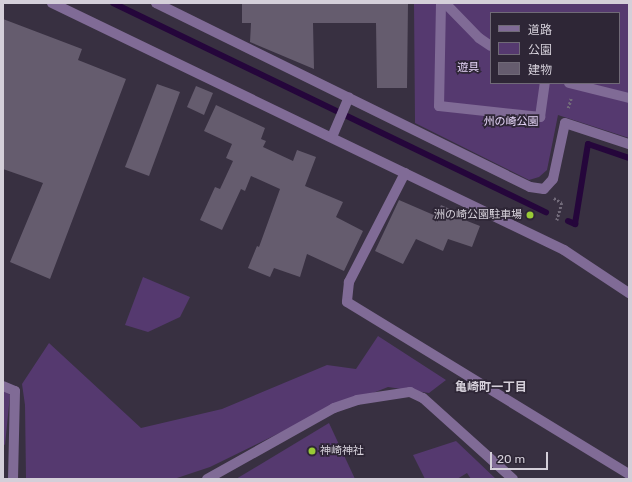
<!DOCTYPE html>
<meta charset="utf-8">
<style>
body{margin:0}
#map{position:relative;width:632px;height:482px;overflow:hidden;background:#383041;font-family:Rubik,"Noto Sans JP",sans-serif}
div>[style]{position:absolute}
.green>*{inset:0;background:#55396f}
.stream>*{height:6px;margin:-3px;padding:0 3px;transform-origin:3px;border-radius:3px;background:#25063b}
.building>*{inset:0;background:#655c6e}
.path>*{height:2.5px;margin-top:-1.25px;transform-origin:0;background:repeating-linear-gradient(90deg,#726b7a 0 2px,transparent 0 4px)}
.minor>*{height:10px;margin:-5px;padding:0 5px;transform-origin:5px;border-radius:5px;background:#806b96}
.dots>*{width:11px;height:11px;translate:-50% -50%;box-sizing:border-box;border:2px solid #2e2636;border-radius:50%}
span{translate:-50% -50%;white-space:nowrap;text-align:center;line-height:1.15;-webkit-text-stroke:3.5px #2e2636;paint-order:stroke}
.park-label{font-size:11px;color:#e7d6f9}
.poi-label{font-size:11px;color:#d4cfd9}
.right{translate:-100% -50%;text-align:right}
.left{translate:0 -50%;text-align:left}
.neighbourhood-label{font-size:12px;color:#d4cfd9;font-weight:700}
.frame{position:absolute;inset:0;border:4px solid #d4cfd9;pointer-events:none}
.legend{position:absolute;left:490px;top:12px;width:130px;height:72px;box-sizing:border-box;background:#2e2636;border:1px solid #706a77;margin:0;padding:5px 7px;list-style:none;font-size:12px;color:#d4cfd9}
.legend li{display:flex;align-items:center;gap:8px;height:20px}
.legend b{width:20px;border:1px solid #706a77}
.scale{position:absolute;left:490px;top:452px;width:58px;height:18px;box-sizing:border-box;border:2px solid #d4cfd9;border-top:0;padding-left:5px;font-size:12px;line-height:14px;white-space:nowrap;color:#d4cfd9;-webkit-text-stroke:3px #2e2636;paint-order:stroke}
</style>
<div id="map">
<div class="green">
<div style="clip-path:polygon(evenodd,414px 3px,629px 3px,629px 138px,558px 115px,547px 170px,539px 177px,529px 180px,415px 123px,414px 3px,491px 13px,619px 13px,619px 83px,491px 83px,491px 13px)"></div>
<div style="clip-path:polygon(143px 277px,190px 297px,180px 317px,148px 332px,125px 325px)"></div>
<div style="clip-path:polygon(378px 336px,446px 380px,429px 393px,388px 387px,310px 418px,210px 467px,174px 479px,26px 479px,25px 405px,22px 384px,49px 343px,141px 428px,222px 409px,327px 365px,356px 369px)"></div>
<div style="clip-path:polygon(3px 390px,10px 395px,5px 445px,3px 444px)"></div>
<div style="clip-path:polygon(329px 423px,355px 479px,236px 479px)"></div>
<div style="clip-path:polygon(456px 441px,496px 479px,471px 479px,467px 473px,457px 479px,425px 479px,413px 455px)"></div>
</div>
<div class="stream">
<div style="left:113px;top:3px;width:481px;rotate:25.8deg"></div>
<div style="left:568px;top:221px;width:8px;rotate:23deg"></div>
<div style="left:575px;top:224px;width:81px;rotate:-80.8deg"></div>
<div style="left:588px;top:144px;width:43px;rotate:18.9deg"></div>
</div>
<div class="building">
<div style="clip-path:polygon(242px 3px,408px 3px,407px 88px,377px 88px,376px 23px,313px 23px,314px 69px,250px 42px,251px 23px,242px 23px)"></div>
<div style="clip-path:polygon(3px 19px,82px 49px,78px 60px,126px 79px,50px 279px,10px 262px,43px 183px,3px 169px)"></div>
<div style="clip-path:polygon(157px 84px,180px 92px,149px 176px,125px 167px)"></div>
<div style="clip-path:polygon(196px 86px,213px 93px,204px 115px,187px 107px)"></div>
<div style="clip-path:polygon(216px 105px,265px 128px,261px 139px,266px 141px,263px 147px,293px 161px,297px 150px,316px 157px,305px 186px,343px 202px,336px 217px,363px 231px,344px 271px,307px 254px,300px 277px,274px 268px,270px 277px,248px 268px,257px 246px,259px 247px,280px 189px,251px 176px,245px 191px,241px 189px,222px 230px,200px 220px,215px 187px,220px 189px,233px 161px,226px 158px,232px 144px,204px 131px)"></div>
<div style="clip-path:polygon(399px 200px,436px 216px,441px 205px,459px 213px,457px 217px,480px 226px,472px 247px,448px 239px,443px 251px,416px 239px,403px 264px,375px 251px)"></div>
</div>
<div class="path">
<div style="left:568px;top:108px;width:10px;rotate:-73deg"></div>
<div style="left:554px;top:198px;width:9px;rotate:32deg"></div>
<div style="left:562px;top:203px;width:18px;rotate:106deg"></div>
</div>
<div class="minor">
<div style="left:52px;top:3px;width:568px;rotate:25.75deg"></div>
<div style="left:564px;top:250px;width:78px;rotate:33.5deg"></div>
<div style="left:156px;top:3px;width:417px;rotate:26.2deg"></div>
<div style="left:530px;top:187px;width:14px;rotate:8deg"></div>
<div style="left:544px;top:189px;width:13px;rotate:-48deg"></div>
<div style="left:553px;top:179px;width:57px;rotate:-77.9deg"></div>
<div style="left:565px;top:123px;width:67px;rotate:18.2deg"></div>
<div style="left:441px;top:3px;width:103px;rotate:91.1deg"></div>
<div style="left:439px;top:106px;width:102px;rotate:6.2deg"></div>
<div style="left:540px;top:117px;width:34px;rotate:-82deg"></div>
<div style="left:445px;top:3px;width:49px;rotate:45.8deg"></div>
<div style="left:479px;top:38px;width:14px;rotate:34deg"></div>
<div style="left:569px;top:83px;width:62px;rotate:14deg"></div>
<div style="left:332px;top:137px;width:43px;rotate:-67deg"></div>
<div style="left:405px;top:173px;width:123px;rotate:117.2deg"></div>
<div style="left:349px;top:282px;width:20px;rotate:96deg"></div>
<div style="left:347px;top:302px;width:330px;rotate:31.4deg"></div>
<div style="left:3px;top:386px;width:13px;rotate:23deg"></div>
<div style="left:15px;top:391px;width:88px;rotate:91.3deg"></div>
<div style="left:207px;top:479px;width:145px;rotate:-29.2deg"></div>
<div style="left:334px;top:408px;width:24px;rotate:-19deg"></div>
<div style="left:357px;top:400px;width:54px;rotate:-8.6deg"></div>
<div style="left:410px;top:392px;width:14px;rotate:25deg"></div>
<div style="left:423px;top:398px;width:121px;rotate:42deg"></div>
</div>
<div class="dots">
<div style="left:530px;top:215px;background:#99cb36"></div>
<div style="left:312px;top:451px;background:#99cb36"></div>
</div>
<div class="park-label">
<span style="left:468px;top:68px">遊具</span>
<span style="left:511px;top:122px">州の崎公園</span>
</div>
<div class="poi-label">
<span class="right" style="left:522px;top:215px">洲の崎公園駐車場</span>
<span class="left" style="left:320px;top:451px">神崎神社</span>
</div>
<div class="neighbourhood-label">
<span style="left:491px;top:388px">亀崎町一丁目</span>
</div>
<div class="frame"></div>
<ul class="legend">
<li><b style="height:5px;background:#806b96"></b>道路</li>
<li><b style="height:11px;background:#55396f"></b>公園</li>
<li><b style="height:11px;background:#655c6e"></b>建物</li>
</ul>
<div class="scale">20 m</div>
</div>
